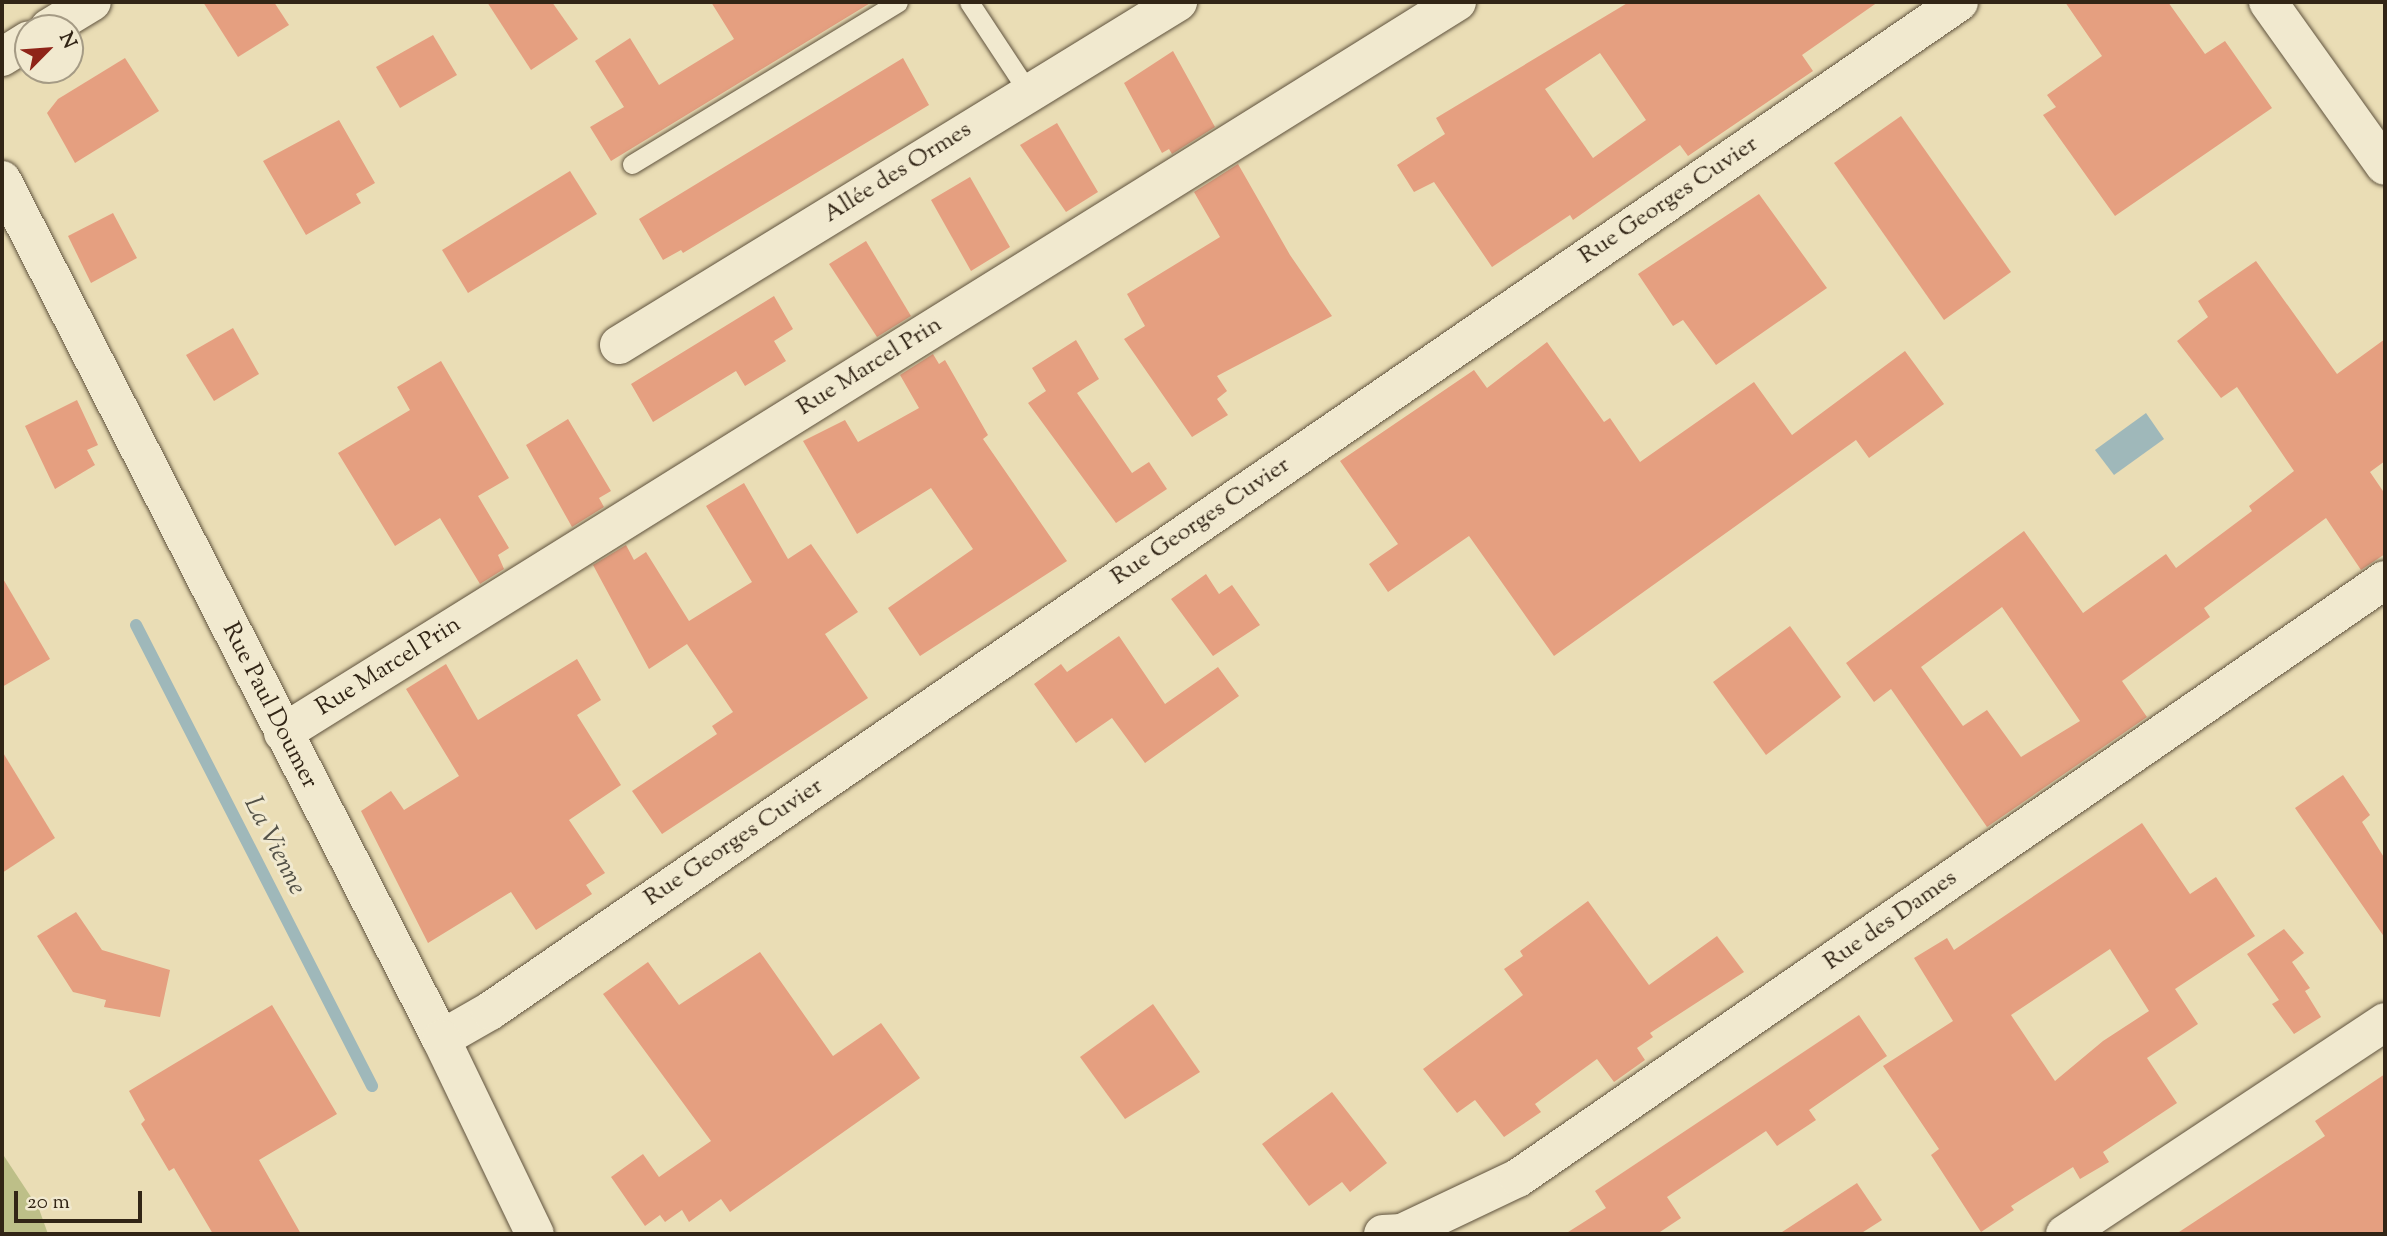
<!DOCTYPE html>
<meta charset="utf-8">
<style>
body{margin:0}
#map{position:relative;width:2387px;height:1236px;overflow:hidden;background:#eaddb5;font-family:"Sorts Mill Goudy",serif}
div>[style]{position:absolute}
.green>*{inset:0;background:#bdbf88}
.water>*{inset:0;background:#9fb8ba}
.stream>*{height:12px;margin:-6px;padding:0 6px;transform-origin:6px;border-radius:6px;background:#9fb8ba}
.building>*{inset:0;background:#e59f80}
.roads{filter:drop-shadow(0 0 2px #60533e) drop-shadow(0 0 2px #60533e)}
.service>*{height:19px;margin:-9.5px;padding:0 9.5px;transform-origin:9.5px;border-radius:9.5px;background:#f1e9cf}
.minor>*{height:38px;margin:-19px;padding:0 19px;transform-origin:19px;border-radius:19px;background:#f1e9cf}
.tertiary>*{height:38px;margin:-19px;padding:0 19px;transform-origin:19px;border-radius:19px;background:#f1e9cf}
.secondary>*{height:38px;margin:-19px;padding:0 19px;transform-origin:19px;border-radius:19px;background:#f1e9cf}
span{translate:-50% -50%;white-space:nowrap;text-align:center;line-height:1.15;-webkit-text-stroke:6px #f1e9cf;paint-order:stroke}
.street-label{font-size:24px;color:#322516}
.water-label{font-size:26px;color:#535147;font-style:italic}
.frame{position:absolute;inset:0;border:4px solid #322516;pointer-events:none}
.north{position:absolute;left:14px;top:14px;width:70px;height:70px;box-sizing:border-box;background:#f1e9cf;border:2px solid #a59b85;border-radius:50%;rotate:65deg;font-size:19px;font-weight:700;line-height:28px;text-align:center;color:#322516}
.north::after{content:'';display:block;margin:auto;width:24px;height:32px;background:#8f2418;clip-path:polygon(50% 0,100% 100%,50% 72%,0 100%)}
.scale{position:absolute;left:14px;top:1191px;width:128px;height:32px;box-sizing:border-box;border:4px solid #322516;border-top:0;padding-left:9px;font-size:21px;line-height:24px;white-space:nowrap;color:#322516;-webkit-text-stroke:5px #f1e9cf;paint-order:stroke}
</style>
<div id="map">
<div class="green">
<div style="clip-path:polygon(2px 1153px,39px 1209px,48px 1234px,2px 1234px)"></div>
</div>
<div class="water">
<div style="clip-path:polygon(2146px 413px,2164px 439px,2114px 475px,2095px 450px)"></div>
</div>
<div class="stream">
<div style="left:136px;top:625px;width:518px;rotate:62.89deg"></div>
</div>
<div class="building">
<div style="clip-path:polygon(203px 2px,274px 2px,289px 25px,238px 57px)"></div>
<div style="clip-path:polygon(487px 2px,552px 2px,578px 39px,531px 70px)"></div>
<div style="clip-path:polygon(711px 2px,872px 2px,611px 161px,590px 127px,624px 107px,595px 61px,630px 38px,659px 85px,734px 39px)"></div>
<div style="clip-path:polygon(evenodd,1629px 2px,1878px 2px,1802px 55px,1813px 71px,1688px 156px,1680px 145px,1573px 220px,1570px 215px,1492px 267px,1434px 182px,1414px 192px,1397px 165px,1445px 134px,1436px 118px,1629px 2px,1600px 53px,1646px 120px,1593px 158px,1545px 89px,1600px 53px)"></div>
<div style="clip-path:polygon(2065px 2px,2168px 2px,2205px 54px,2225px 41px,2272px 108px,2115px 216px,2043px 115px,2056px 107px,2047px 95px,2102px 56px)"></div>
<div style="clip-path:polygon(433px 35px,457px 75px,400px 108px,376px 67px)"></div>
<div style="clip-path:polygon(1173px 51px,1215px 127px,1172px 154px,1169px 149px,1162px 153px,1124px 83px)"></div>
<div style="clip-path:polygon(125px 58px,159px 111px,75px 163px,47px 113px,58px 99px)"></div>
<div style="clip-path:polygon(903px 58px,929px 105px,683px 253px,681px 250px,663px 260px,639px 219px)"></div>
<div style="clip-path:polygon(1901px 116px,2011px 272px,1944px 320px,1834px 163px)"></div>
<div style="clip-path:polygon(339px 120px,375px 183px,356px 194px,361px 203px,306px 235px,263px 161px)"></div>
<div style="clip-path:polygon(1057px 123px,1098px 192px,1066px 212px,1020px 145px)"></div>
<div style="clip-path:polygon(1238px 164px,1290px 255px,1332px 316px,1217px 376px,1227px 391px,1217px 399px,1228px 415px,1192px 437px,1124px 339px,1145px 326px,1127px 294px,1220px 237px,1194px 192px)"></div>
<div style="clip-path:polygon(570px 171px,597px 214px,468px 293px,442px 250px)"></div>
<div style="clip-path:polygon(970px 177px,1010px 247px,971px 271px,931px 200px)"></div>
<div style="clip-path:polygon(1759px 194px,1827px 288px,1716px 365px,1683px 320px,1673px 326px,1638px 274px)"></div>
<div style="clip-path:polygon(113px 213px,137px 258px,91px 283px,68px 236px)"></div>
<div style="clip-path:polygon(866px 241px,911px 316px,877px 337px,829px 264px)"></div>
<div style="clip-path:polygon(evenodd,2256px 261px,2337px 374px,2385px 339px,2385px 461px,2370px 472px,2385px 494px,2385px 554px,2361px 570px,2326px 518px,2204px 608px,2210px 617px,2122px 681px,2147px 717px,1987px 827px,1891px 689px,1874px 702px,1846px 663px,2024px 531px,2083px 613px,2166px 554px,2176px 568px,2252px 511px,2249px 506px,2294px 471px,2237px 387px,2221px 398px,2177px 341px,2208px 317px,2198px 301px,2256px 261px,2002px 607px,2080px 721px,2021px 757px,1987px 710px,1963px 726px,1921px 667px,2002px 607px)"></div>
<div style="clip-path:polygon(774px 296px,793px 329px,774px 341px,786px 361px,745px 386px,736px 371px,653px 422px,631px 384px)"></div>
<div style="clip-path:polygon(233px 328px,259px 374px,214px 401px,186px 355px)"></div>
<div style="clip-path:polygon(1076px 340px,1099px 379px,1077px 393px,1132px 473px,1149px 462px,1167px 489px,1116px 523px,1028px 403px,1046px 391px,1032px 368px)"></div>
<div style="clip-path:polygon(1547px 342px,1604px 422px,1610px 418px,1640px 462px,1754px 382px,1792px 435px,1905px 351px,1944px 404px,1869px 458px,1856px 440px,1554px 656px,1469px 536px,1388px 592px,1369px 564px,1398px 544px,1340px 461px,1474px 370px,1487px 388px)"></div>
<div style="clip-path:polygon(933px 354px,939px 364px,945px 360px,988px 435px,983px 439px,1067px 561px,920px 656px,888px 608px,973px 549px,931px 488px,857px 534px,803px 441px,845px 420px,858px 442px,919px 408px,900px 375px)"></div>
<div style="clip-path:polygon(441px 361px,509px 478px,478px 496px,509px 548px,498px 555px,504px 569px,480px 584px,440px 518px,395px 546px,338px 453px,410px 410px,397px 387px)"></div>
<div style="clip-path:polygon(77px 400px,98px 445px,87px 450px,95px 465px,55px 489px,25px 426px)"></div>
<div style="clip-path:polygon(568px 419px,611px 491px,599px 498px,604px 507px,572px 527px,526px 445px)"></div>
<div style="clip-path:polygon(744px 483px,788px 559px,811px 544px,858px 612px,825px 634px,868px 698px,662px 834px,632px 791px,717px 734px,712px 726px,733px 712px,687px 644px,649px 669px,593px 565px,626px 545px,634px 560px,646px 552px,689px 621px,752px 582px,706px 506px)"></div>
<div style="clip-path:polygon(1206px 574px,1219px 594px,1232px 585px,1260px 625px,1213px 656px,1171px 599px)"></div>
<div style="clip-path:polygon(2px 577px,50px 659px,2px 687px)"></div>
<div style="clip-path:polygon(1790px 626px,1841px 697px,1766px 755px,1713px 682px)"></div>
<div style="clip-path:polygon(1119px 636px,1165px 704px,1218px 667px,1239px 696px,1145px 763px,1112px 718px,1076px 743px,1034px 684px,1061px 664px,1067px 672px)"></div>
<div style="clip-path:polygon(577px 659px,601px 700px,577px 715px,621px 785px,569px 820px,605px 873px,586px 885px,592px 894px,536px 930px,511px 892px,428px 943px,361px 811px,391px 791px,404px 810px,459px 776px,406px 689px,446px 664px,478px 720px)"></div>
<div style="clip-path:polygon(2px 751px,55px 838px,2px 873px)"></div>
<div style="clip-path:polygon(2343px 775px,2370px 815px,2362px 822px,2385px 859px,2385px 938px,2295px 808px)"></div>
<div style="clip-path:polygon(evenodd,2142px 823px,2190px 894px,2216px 877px,2255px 936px,2175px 989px,2198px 1024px,2147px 1058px,2177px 1103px,2103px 1152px,2109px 1162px,2080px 1179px,2073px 1167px,2011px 1206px,2014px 1210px,1981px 1232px,1931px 1155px,1939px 1149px,1883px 1066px,1953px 1021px,1914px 958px,1947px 938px,1954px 950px,2142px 823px,2110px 949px,2149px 1011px,2103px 1041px,2055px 1081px,2011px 1015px,2110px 949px)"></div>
<div style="clip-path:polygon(1588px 901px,1649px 985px,1717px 936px,1744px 972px,1650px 1033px,1653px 1037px,1637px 1048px,1645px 1060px,1614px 1082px,1597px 1059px,1535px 1104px,1541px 1112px,1504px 1137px,1475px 1100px,1457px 1113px,1423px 1069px,1523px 995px,1504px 969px,1523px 956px,1520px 951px)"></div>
<div style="clip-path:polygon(76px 912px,102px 950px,170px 970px,160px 1017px,104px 1007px,106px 1000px,73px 992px,37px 936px)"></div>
<div style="clip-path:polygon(2284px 929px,2304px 953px,2292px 962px,2310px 988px,2305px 991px,2321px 1017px,2294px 1034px,2272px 1004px,2279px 1000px,2247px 954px)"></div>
<div style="clip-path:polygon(760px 952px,833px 1056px,881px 1023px,920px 1078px,730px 1212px,721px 1199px,689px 1222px,682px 1210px,665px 1222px,660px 1215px,645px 1226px,611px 1177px,643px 1154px,659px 1177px,711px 1141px,603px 994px,648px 962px,679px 1005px)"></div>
<div style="clip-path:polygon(1153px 1004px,1200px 1072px,1125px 1119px,1080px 1057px)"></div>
<div style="clip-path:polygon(272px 1005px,337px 1114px,259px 1160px,301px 1234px,213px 1234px,174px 1168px,169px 1171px,141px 1124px,145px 1120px,129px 1091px)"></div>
<div style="clip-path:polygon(1859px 1015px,1887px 1056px,1809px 1110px,1816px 1120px,1777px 1146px,1766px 1131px,1667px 1197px,1681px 1218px,1657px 1234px,1565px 1234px,1606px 1208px,1595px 1191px)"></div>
<div style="clip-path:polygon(2385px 1074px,2385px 1234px,2176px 1234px,2325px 1136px,2315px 1121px)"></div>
<div style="clip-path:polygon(1332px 1092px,1387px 1163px,1350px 1192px,1342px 1182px,1309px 1206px,1262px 1144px)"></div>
<div style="clip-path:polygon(1857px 1183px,1882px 1220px,1860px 1234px,1779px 1234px)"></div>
</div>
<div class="roads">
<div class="service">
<div style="left:969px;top:2px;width:109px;rotate:56.6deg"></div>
<div style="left:632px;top:164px;width:311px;rotate:-31.3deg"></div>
</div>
<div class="minor">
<div style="left:49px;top:28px;width:50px;rotate:-31.2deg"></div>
<div style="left:2px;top:57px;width:31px;rotate:-32deg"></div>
<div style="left:619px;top:345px;width:656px;rotate:-31.53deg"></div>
<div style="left:283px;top:733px;width:1383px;rotate:-31.91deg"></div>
<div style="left:441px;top:1039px;width:56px;rotate:-29.7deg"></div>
<div style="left:490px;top:1011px;width:1782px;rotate:-34.48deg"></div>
<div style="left:2065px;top:1234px;width:384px;rotate:-33.5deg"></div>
</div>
<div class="tertiary">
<div style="left:2px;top:180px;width:965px;rotate:62.93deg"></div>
<div style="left:441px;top:1039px;width:216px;rotate:64.3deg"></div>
<div style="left:1383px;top:1234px;width:19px;rotate:-3deg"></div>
<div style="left:1402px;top:1233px;width:128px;rotate:-25.4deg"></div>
<div style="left:1518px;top:1178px;width:1053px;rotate:-34.6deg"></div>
</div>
<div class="secondary">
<div style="left:2268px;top:2px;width:201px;rotate:54.5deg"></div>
</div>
</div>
<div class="street-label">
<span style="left:898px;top:173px;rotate:-32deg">Allée des Ormes</span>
<span style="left:1669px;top:201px;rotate:-34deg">Rue Georges Cuvier</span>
<span style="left:870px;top:367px;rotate:-32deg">Rue Marcel Prin</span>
<span style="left:1201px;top:522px;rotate:-34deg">Rue Georges Cuvier</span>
<span style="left:389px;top:667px;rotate:-32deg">Rue Marcel Prin</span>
<span style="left:269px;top:706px;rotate:63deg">Rue Paul Doumer</span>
<span style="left:734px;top:843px;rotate:-34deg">Rue Georges Cuvier</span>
<span style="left:1891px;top:921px;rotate:-35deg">Rue des Dames</span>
</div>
<div class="water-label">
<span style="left:274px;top:846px;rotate:63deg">La Vienne</span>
</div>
<div class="frame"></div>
<div class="north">N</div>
<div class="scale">20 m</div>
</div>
